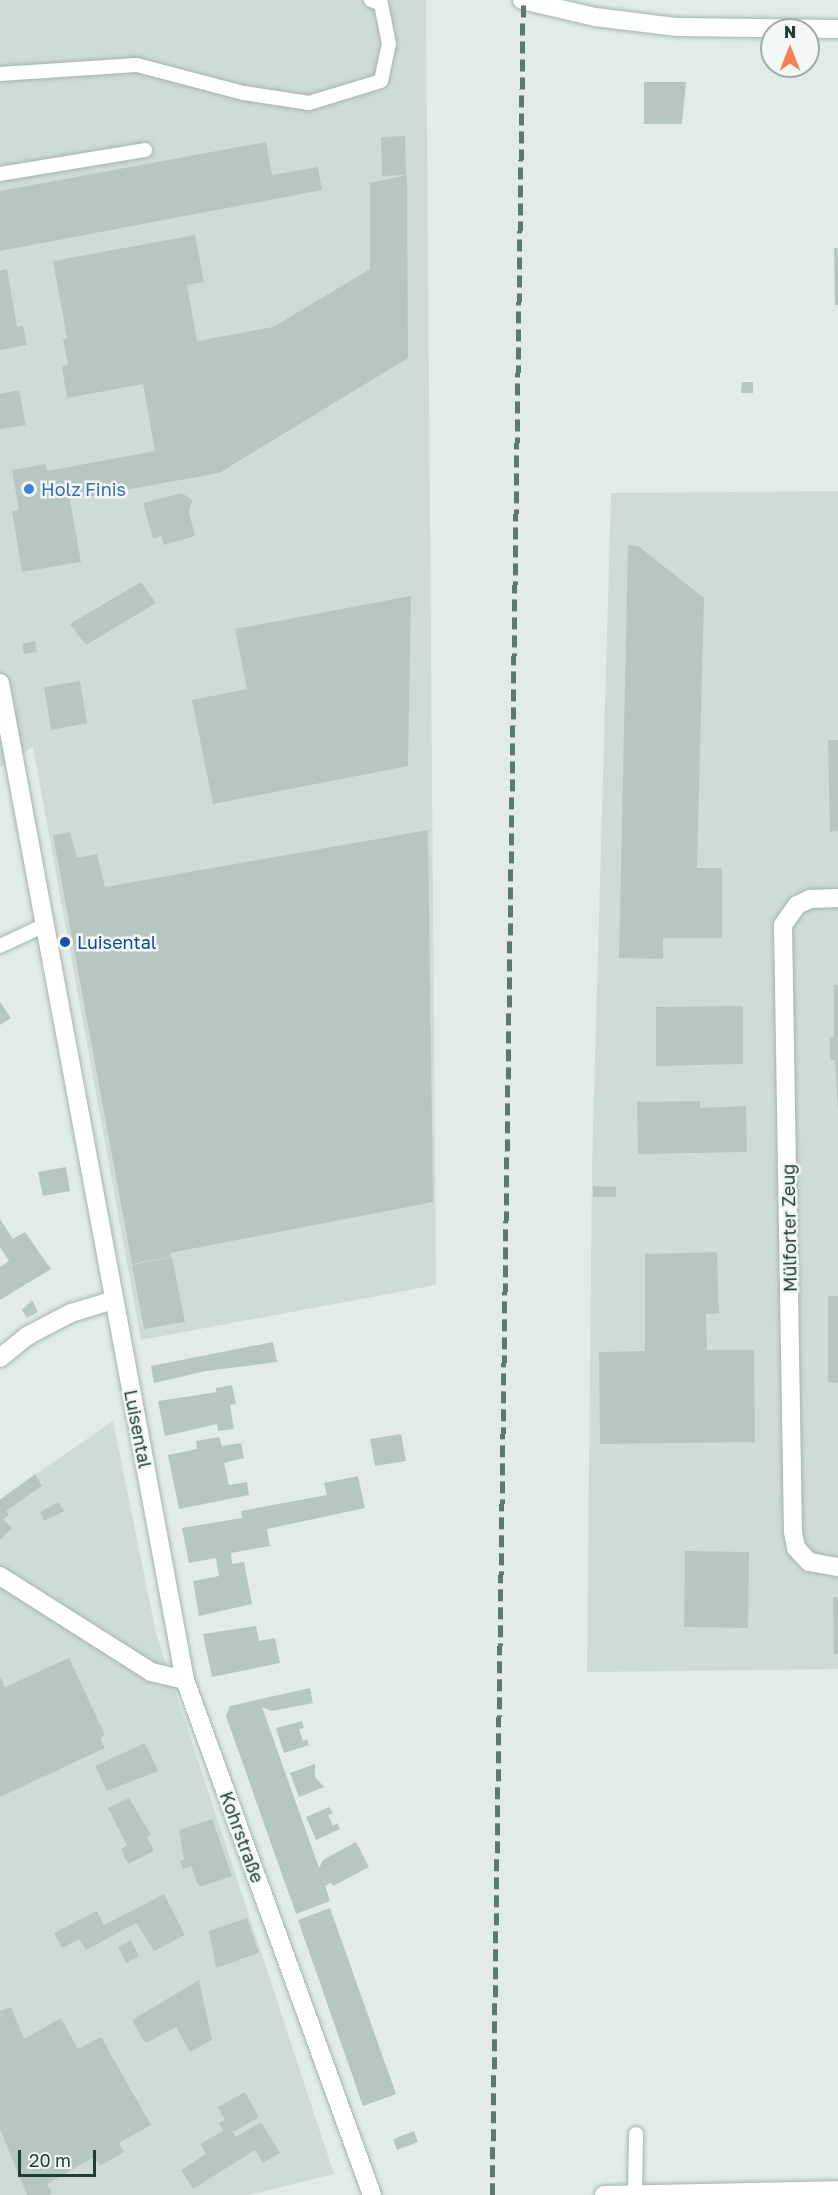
<!DOCTYPE html>
<meta charset="utf-8">
<style>
body{margin:0}
#map{position:relative;width:838px;height:2195px;overflow:hidden;background:#e1ece7;font-family:"Golos Text",sans-serif}
div>[style]{position:absolute}
.built>*{inset:0;background:#cfdcd6}
.building>*{inset:0;background:#b6c7c0}
.roads{filter:drop-shadow(0 0 2px #a4b4ae) drop-shadow(0 0 2px #a4b4ae)}
.service>*{height:14px;margin:-7px;padding:0 7px;transform-origin:7px;border-radius:7px;background:#fff}
.minor>*{height:18px;margin:-9px;padding:0 9px;transform-origin:9px;border-radius:9px;background:#fff}
.secondary>*{height:18px;margin:-9px;padding:0 9px;transform-origin:9px;border-radius:9px;background:#fff}
.rail>*{height:4.5px;margin-top:-2.25px;transform-origin:0;background:repeating-linear-gradient(90deg,#5b7871 0 12px,transparent 0 18px)}
.dots>*{width:16px;height:16px;translate:-50% -50%;box-sizing:border-box;border:3px solid #f1f8f5;border-radius:50%}
span{translate:-50% -50%;white-space:nowrap;text-align:center;line-height:1.15;-webkit-text-stroke:5px #f1f8f5;paint-order:stroke}
.shop-label{font-size:18px;color:#366cbe}
.left{translate:0 -50%;text-align:left}
.transit-label{font-size:18px;color:#164399}
.street-label{font-size:18px;color:#213d36}
.north{position:absolute;left:760px;top:18px;width:60px;height:60px;box-sizing:border-box;background:#f1f8f5;border:2px solid #9eada9;border-radius:50%;rotate:0deg;font-size:16px;font-weight:700;line-height:24px;text-align:center;color:#213d36}
.north::after{content:'';display:block;margin:auto;width:21px;height:27px;background:#f48257;clip-path:polygon(50% 0,100% 100%,50% 72%,0 100%)}
.scale{position:absolute;left:18px;top:2150px;width:78px;height:27px;box-sizing:border-box;border:3px solid #213d36;border-top:0;padding-left:8px;font-size:18px;line-height:21px;white-space:nowrap;color:#213d36;-webkit-text-stroke:4px #f1f8f5;paint-order:stroke}
</style>
<div id="map">
<div class="built">
<div style="clip-path:polygon(0 0,426px 0,436px 1285px,141px 1340px,33px 747px,0 767px)"></div>
<div style="clip-path:polygon(838px 491px,838px 1669px,587px 1672px,592px 1164px,611px 493px)"></div>
<div style="clip-path:polygon(113px 1421px,156px 1633px,334px 2174px,250px 2195px,0 2195px,0 1499px)"></div>
</div>
<div class="building">
<div style="clip-path:polygon(644px 82px,686px 82px,682px 124px,644px 124px)"></div>
<div style="clip-path:polygon(405px 136px,406px 175px,382px 176px,381px 137px)"></div>
<div style="clip-path:polygon(266px 142px,272px 175px,318px 167px,322px 190px,0 251px,0 191px)"></div>
<div style="clip-path:polygon(407px 175px,408px 358px,219px 473px,70px 500px,81px 562px,22px 572px,12px 511px,19px 510px,12px 470px,45px 464px,47px 471px,155px 451px,143px 384px,67px 398px,62px 367px,68px 365px,63px 339px,67px 338px,53px 261px,195px 235px,204px 282px,187px 285px,197px 341px,273px 327px,370px 269px,370px 183px)"></div>
<div style="clip-path:polygon(834px 248px,838px 248px,838px 305px,835px 305px)"></div>
<div style="clip-path:polygon(7px 269px,17px 327px,23px 326px,27px 345px,0 350px,0 271px)"></div>
<div style="clip-path:polygon(742px 382px,753px 382px,753px 393px,741px 393px)"></div>
<div style="clip-path:polygon(19px 390px,26px 425px,0 429px,0 394px)"></div>
<div style="clip-path:polygon(182px 493px,192px 500px,189px 512px,195px 536px,164px 545px,161px 536px,153px 539px,143px 503px)"></div>
<div style="clip-path:polygon(628px 545px,638px 546px,704px 598px,697px 868px,722px 868px,722px 938px,663px 938px,663px 959px,619px 958px)"></div>
<div style="clip-path:polygon(141px 582px,156px 603px,86px 645px,70px 624px)"></div>
<div style="clip-path:polygon(411px 596px,408px 766px,213px 804px,192px 700px,247px 689px,235px 629px)"></div>
<div style="clip-path:polygon(35px 641px,37px 652px,24px 654px,22px 644px)"></div>
<div style="clip-path:polygon(80px 681px,87px 723px,51px 730px,44px 687px)"></div>
<div style="clip-path:polygon(828px 740px,838px 740px,838px 831px,830px 832px)"></div>
<div style="clip-path:polygon(428px 830px,433px 1202px,170px 1253px,170px 1257px,132px 1264px,53px 835px,70px 832px,77px 858px,97px 854px,105px 887px)"></div>
<div style="clip-path:polygon(834px 985px,838px 985px,838px 1114px,835px 1060px,830px 1060px,830px 1037px,834px 1037px)"></div>
<div style="clip-path:polygon(0 1002px,11px 1018px,0 1025px)"></div>
<div style="clip-path:polygon(743px 1006px,743px 1064px,656px 1066px,656px 1007px)"></div>
<div style="clip-path:polygon(700px 1101px,700px 1108px,746px 1106px,747px 1152px,638px 1154px,637px 1102px)"></div>
<div style="clip-path:polygon(66px 1167px,70px 1191px,43px 1196px,38px 1172px)"></div>
<div style="clip-path:polygon(593px 1186px,616px 1187px,616px 1197px,593px 1197px)"></div>
<div style="clip-path:polygon(0 1219px,13px 1239px,25px 1232px,51px 1269px,0 1300px,0 1267px,9px 1261px,0 1247px)"></div>
<div style="clip-path:polygon(717px 1252px,719px 1313px,706px 1314px,707px 1350px,754px 1350px,755px 1442px,600px 1444px,599px 1352px,645px 1351px,645px 1254px)"></div>
<div style="clip-path:polygon(172px 1257px,185px 1322px,144px 1329px,132px 1265px)"></div>
<div style="clip-path:polygon(828px 1296px,838px 1296px,838px 1383px,828px 1382px)"></div>
<div style="clip-path:polygon(32px 1300px,38px 1312px,27px 1318px,22px 1310px)"></div>
<div style="clip-path:polygon(273px 1342px,277px 1362px,206px 1371px,154px 1383px,151px 1366px)"></div>
<div style="clip-path:polygon(232px 1385px,236px 1404px,230px 1405px,234px 1429px,218px 1431px,217px 1424px,165px 1436px,158px 1401px,211px 1393px,216px 1392px,216px 1388px)"></div>
<div style="clip-path:polygon(401px 1434px,406px 1461px,375px 1466px,370px 1439px)"></div>
<div style="clip-path:polygon(219px 1437px,222px 1446px,241px 1443px,244px 1458px,224px 1463px,229px 1485px,247px 1482px,249px 1495px,179px 1509px,168px 1455px,197px 1449px,196px 1441px)"></div>
<div style="clip-path:polygon(35px 1474px,42px 1486px,6px 1511px,9px 1515px,3px 1519px,12px 1528px,0 1540px,0 1500px)"></div>
<div style="clip-path:polygon(358px 1476px,365px 1508px,267px 1529px,270px 1546px,231px 1553px,232px 1564px,244px 1562px,252px 1604px,199px 1616px,193px 1581px,219px 1576px,216px 1558px,189px 1563px,182px 1528px,242px 1518px,241px 1511px,327px 1495px,324px 1483px)"></div>
<div style="clip-path:polygon(59px 1502px,64px 1511px,44px 1521px,40px 1512px)"></div>
<div style="clip-path:polygon(685px 1551px,749px 1552px,748px 1628px,684px 1627px)"></div>
<div style="clip-path:polygon(833px 1597px,838px 1597px,838px 1654px,834px 1654px)"></div>
<div style="clip-path:polygon(256px 1626px,259px 1641px,275px 1638px,280px 1663px,212px 1677px,203px 1634px)"></div>
<div style="clip-path:polygon(69px 1658px,105px 1735px,100px 1738px,105px 1748px,0 1797px,0 1676px,5px 1687px)"></div>
<div style="clip-path:polygon(310px 1688px,313px 1703px,272px 1711px,262px 1707px,319px 1868px,323px 1860px,356px 1842px,369px 1867px,333px 1886px,331px 1883px,325px 1886px,330px 1901px,296px 1914px,226px 1716px,230px 1706px)"></div>
<div style="clip-path:polygon(302px 1721px,304px 1728px,299px 1729px,303px 1741px,307px 1739px,309px 1745px,284px 1753px,276px 1728px)"></div>
<div style="clip-path:polygon(145px 1743px,158px 1771px,107px 1791px,95px 1766px)"></div>
<div style="clip-path:polygon(315px 1764px,315px 1777px,324px 1787px,299px 1797px,290px 1773px)"></div>
<div style="clip-path:polygon(129px 1798px,151px 1835px,147px 1837px,154px 1851px,128px 1864px,121px 1849px,127px 1846px,108px 1808px)"></div>
<div style="clip-path:polygon(329px 1807px,333px 1813px,328px 1815px,333px 1826px,337px 1823px,340px 1829px,316px 1840px,306px 1817px)"></div>
<div style="clip-path:polygon(212px 1819px,232px 1876px,199px 1887px,191px 1866px,183px 1869px,180px 1861px,184px 1860px,179px 1830px)"></div>
<div style="clip-path:polygon(164px 1894px,185px 1935px,154px 1951px,136px 1923px,86px 1950px,79px 1939px,62px 1948px,54px 1933px,97px 1911px,104px 1925px)"></div>
<div style="clip-path:polygon(330px 1908px,396px 2094px,363px 2106px,298px 1920px)"></div>
<div style="clip-path:polygon(247px 1918px,259px 1953px,216px 1968px,209px 1931px)"></div>
<div style="clip-path:polygon(131px 1940px,139px 1956px,126px 1963px,118px 1947px)"></div>
<div style="clip-path:polygon(199px 1980px,212px 2040px,190px 2052px,176px 2027px,146px 2043px,143px 2040px,132px 2020px)"></div>
<div style="clip-path:polygon(11px 2007px,24px 2039px,61px 2018px,78px 2049px,101px 2037px,151px 2125px,119px 2143px,124px 2152px,100px 2166px,94px 2157px,47px 2184px,52px 2193px,49px 2195px,27px 2195px,0 2129px,0 2011px)"></div>
<div style="clip-path:polygon(245px 2092px,259px 2117px,233px 2132px,236px 2137px,261px 2122px,280px 2153px,263px 2163px,255px 2150px,193px 2189px,181px 2170px,206px 2154px,200px 2144px,223px 2131px,219px 2123px,225px 2120px,218px 2107px)"></div>
<div style="clip-path:polygon(414px 2131px,418px 2142px,397px 2150px,393px 2139px)"></div>
</div>
<div class="roads">
<div class="service">
<div style="left:0;top:74px;width:137px;rotate:-3.8deg"></div>
<div style="left:137px;top:65px;width:111px;rotate:14.7deg"></div>
<div style="left:244px;top:93px;width:66px;rotate:8.7deg"></div>
<div style="left:309px;top:103px;width:75px;rotate:-17deg"></div>
<div style="left:381px;top:81px;width:38px;rotate:-78deg"></div>
<div style="left:389px;top:44px;width:41px;rotate:-101.3deg"></div>
<div style="left:381px;top:4px;width:11px;rotate:-158deg"></div>
<div style="left:0;top:174px;width:147px;rotate:-9.4deg"></div>
<div style="left:0;top:946px;width:50px;rotate:-25deg"></div>
<div style="left:635px;top:2194px;width:60px;rotate:-89deg"></div>
</div>
<div class="minor">
<div style="left:0;top:683px;width:1014px;rotate:79.49deg"></div>
<div style="left:838px;top:898px;width:28px;rotate:178deg"></div>
<div style="left:810px;top:899px;width:14px;rotate:155deg"></div>
<div style="left:797px;top:905px;width:24px;rotate:125deg"></div>
<div style="left:783px;top:925px;width:607px;rotate:89.06deg"></div>
<div style="left:793px;top:1532px;width:16px;rotate:79deg"></div>
<div style="left:796px;top:1548px;width:19px;rotate:47deg"></div>
<div style="left:809px;top:1562px;width:29px;rotate:10deg"></div>
<div style="left:0;top:1358px;width:35px;rotate:-39deg"></div>
<div style="left:27px;top:1336px;width:50px;rotate:-27.6deg"></div>
<div style="left:71px;top:1313px;width:45px;rotate:-16.8deg"></div>
<div style="left:0;top:1576px;width:179px;rotate:32.4deg"></div>
<div style="left:151px;top:1672px;width:35px;rotate:13deg"></div>
<div style="left:185px;top:1680px;width:548px;rotate:70.04deg"></div>
<div style="left:604px;top:2195px;width:234px;rotate:-1.2deg"></div>
</div>
<div class="secondary">
<div style="left:522px;top:0;width:75px;rotate:13.1deg"></div>
<div style="left:595px;top:17px;width:83px;rotate:7deg"></div>
<div style="left:677px;top:27px;width:161px;rotate:0.7deg"></div>
</div>
</div>
<div class="rail">
<div style="left:492px;top:2195px;width:2195px;rotate:-89.19deg"></div>
</div>
<div class="dots">
<div style="left:29px;top:489px;background:#3f7fe0"></div>
<div style="left:65px;top:942px;background:#1a4fb4"></div>
</div>
<div class="shop-label">
<span class="left" style="left:41px;top:489px">Holz Finis</span>
</div>
<div class="transit-label">
<span class="left" style="left:77px;top:942px">Luisental</span>
</div>
<div class="street-label">
<span style="left:789px;top:1228px;rotate:-91deg">Mülforter Zeug</span>
<span style="left:138px;top:1429px;rotate:79deg">Luisental</span>
<span style="left:242px;top:1837px;rotate:70deg">Kohrstraße</span>
</div>
<div class="north">N</div>
<div class="scale">20 m</div>
</div>
